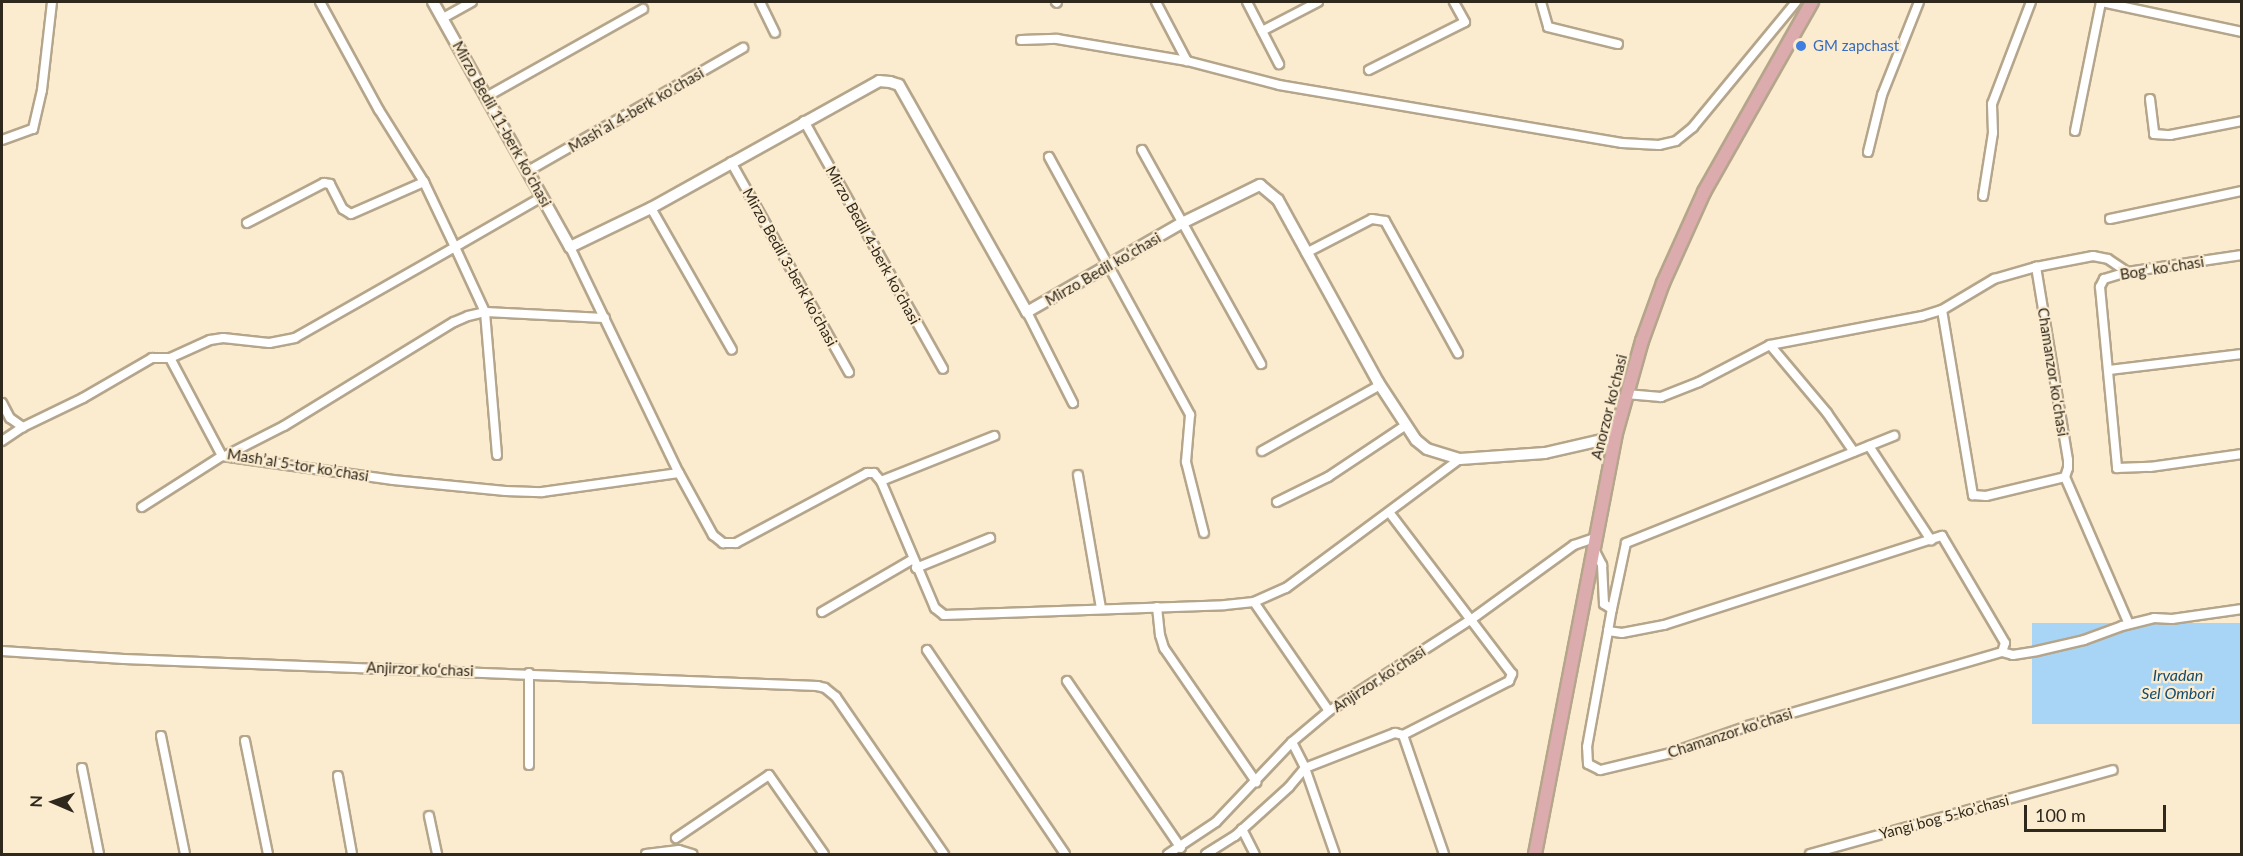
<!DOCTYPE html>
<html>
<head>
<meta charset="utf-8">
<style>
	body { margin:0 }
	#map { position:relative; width:2243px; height:856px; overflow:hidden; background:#fbebcf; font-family:Lato,sans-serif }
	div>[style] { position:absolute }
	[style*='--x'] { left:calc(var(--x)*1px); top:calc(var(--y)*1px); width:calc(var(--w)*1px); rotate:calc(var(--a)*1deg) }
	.water>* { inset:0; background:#a8d4f5; transform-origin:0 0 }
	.roads { filter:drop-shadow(2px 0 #b4a58b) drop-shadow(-2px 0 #b4a58b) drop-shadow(0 2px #b4a58b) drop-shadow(0 -2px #b4a58b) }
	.street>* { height:8px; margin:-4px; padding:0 4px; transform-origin:4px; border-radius:4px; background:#fff }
	.secondary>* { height:10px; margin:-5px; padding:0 5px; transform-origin:5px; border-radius:5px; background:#fff }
	.primary>* { height:12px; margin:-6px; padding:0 6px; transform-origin:6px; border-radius:6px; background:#dcabad }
	.dots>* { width:16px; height:16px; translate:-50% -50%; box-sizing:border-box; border:3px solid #fbebcf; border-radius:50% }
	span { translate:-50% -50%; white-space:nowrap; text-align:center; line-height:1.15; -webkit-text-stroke:4.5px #fbebcf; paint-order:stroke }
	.shop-label { font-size:15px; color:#366cbe }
	.left { translate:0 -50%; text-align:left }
	.street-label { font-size:15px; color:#2e281d }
	.water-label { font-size:16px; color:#114c70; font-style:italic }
	.frame { position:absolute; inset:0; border:3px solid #2e281d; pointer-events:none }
	.north { position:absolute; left:24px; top:772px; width:60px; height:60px; -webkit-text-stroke:4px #fbebcf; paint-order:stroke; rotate:272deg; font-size:16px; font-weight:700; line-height:24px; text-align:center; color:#2e281d }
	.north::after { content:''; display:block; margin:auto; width:21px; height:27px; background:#2e281d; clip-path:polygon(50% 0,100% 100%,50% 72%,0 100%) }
	.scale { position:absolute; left:2024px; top:805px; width:142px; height:27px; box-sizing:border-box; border:3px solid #2e281d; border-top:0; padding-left:8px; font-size:18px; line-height:21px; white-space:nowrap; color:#2e281d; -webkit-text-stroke:4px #fbebcf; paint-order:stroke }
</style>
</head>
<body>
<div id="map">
	<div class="water">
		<div style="left:2241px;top:623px;width:101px;height:209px;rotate:90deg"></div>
	</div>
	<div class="roads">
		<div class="street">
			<div style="--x:320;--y:2;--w:123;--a:61.4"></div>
			<div style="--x:379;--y:110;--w:85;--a:58"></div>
			<div style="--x:424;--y:182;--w:72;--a:64.5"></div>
			<div style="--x:455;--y:247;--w:184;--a:150.4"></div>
			<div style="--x:295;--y:338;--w:26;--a:169"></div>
			<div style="--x:269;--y:343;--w:46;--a:-173.8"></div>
			<div style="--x:223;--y:338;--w:13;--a:171"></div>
			<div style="--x:210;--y:340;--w:44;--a:155.8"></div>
			<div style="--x:170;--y:358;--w:111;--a:62"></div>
			<div style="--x:222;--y:456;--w:173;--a:8"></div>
			<div style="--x:393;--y:480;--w:113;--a:5.6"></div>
			<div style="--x:505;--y:491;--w:37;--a:2"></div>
			<div style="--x:542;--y:492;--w:138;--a:-7.9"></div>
			<div style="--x:760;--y:2;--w:34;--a:64"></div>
			<div style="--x:1056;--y:2;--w:1;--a:45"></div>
			<div style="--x:1156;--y:2;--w:67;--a:62.3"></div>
			<div style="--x:1247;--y:2;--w:70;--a:62.7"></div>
			<div style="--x:1541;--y:2;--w:26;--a:74"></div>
			<div style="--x:1548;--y:27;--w:72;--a:13.7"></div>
			<div style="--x:2101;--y:2;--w:144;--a:12"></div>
			<div style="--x:443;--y:18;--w:33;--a:-29"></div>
			<div style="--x:1262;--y:31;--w:63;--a:-27.4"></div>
			<div style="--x:1021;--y:40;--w:36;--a:-2"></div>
			<div style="--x:1057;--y:39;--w:132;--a:9.6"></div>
			<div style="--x:1187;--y:61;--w:95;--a:14.6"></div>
			<div style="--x:1279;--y:85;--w:348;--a:9.6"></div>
			<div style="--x:1622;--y:143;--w:37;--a:3"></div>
			<div style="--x:1659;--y:145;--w:17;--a:-13"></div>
			<div style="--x:1676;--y:141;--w:22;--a:-39"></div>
			<div style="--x:1693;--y:127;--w:162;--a:-50.5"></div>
			<div style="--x:1369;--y:70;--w:107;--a:-26.6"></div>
			<div style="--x:1465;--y:22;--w:23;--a:-119"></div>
			<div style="--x:486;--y:97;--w:180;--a:-29.3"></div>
			<div style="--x:2150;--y:99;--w:35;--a:83"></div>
			<div style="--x:2154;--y:134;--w:16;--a:4"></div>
			<div style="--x:2170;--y:135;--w:73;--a:-11"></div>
			<div style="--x:804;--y:121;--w:284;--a:60.7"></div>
			<div style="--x:2075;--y:131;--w:132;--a:-78.6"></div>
			<div style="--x:2;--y:140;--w:33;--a:-20"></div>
			<div style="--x:33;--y:129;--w:40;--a:-77"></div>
			<div style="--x:42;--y:90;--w:89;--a:-83.5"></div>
			<div style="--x:1142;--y:150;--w:245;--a:60.9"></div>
			<div style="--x:1868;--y:152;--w:59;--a:-76.2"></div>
			<div style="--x:1882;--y:95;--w:100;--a:-68.3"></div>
			<div style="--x:1049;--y:157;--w:294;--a:61.3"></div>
			<div style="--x:1190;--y:415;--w:47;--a:94.9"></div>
			<div style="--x:1186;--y:462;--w:73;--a:75.8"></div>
			<div style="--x:731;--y:162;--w:241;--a:60.7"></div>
			<div style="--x:528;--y:171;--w:248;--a:-29.8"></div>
			<div style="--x:1983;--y:196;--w:64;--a:-81"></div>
			<div style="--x:1993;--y:133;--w:29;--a:-92"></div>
			<div style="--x:1992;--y:104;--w:109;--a:-69.1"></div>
			<div style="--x:651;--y:208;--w:163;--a:60.3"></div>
			<div style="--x:2110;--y:219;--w:135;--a:-12"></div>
			<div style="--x:247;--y:223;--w:87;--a:-27.5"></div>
			<div style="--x:324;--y:183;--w:6;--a:9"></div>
			<div style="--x:330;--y:184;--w:28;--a:63"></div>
			<div style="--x:343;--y:209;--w:9;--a:32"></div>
			<div style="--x:351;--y:214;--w:80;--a:-23.7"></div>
			<div style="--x:570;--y:247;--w:251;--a:64.3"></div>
			<div style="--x:679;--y:473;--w:71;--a:61.3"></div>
			<div style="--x:713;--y:535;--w:13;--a:39"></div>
			<div style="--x:723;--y:543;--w:13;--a:0"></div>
			<div style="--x:736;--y:543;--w:149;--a:-28.1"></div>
			<div style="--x:867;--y:473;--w:7;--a:0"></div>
			<div style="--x:874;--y:473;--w:11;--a:49"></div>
			<div style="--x:881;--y:481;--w:122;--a:-21.7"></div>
			<div style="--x:1306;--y:253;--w:74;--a:-27.3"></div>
			<div style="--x:1372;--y:219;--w:13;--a:9"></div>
			<div style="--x:1385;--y:221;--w:151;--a:61.1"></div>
			<div style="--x:2242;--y:255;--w:116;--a:171.6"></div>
			<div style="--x:2127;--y:272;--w:24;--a:163"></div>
			<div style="--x:2104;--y:279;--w:9;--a:117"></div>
			<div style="--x:2100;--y:287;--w:182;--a:84.6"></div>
			<div style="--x:2117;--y:468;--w:33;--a:-2"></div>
			<div style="--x:2150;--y:467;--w:93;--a:-8"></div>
			<div style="--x:1942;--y:310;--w:188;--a:80.5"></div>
			<div style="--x:1973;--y:495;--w:13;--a:4"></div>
			<div style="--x:1986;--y:496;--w:81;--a:-13.5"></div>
			<div style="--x:2065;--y:477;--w:9;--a:-72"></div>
			<div style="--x:2068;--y:468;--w:8;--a:-90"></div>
			<div style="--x:2068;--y:460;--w:196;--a:-99.4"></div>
			<div style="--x:1027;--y:312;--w:102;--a:63.2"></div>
			<div style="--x:1770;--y:345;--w:89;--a:50"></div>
			<div style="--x:1827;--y:413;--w:47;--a:55.3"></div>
			<div style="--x:2109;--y:370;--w:134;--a:-6.9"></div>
			<div style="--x:1626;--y:394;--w:35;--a:5"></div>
			<div style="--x:1661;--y:397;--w:41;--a:-21.5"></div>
			<div style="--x:1699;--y:382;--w:80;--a:-27.5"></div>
			<div style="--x:1770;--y:345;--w:155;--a:-10.8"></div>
			<div style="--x:1922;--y:316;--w:21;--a:-17"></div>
			<div style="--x:1942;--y:310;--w:61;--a:-30.8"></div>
			<div style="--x:1994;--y:279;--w:44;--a:-15.9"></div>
			<div style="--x:2036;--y:267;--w:58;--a:-10.9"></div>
			<div style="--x:2093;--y:256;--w:15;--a:11"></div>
			<div style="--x:2108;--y:259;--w:23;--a:34"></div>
			<div style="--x:2;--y:403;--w:17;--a:62"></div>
			<div style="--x:10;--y:418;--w:16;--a:35"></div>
			<div style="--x:23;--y:427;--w:67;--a:-25.8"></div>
			<div style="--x:83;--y:398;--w:80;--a:-30.1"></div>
			<div style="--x:152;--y:358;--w:18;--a:0"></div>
			<div style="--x:2;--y:441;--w:25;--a:-34"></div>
			<div style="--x:1869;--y:446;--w:113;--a:56.6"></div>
			<div style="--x:1262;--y:451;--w:135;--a:-29.2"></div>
			<div style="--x:497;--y:455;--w:144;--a:-94.8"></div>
			<div style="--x:485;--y:312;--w:72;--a:-114.8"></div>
			<div style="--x:455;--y:247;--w:100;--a:-29.9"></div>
			<div style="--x:225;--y:456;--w:66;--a:-27"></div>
			<div style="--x:284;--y:426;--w:199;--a:-31.5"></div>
			<div style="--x:454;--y:322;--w:15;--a:-23"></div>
			<div style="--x:468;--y:316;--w:17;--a:-13"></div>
			<div style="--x:485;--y:312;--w:120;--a:2.9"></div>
			<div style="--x:1078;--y:475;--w:135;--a:80.2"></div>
			<div style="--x:2065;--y:477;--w:160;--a:66.5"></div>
			<div style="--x:881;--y:481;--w:138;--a:67"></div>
			<div style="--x:935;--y:608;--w:11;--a:38"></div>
			<div style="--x:944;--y:615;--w:281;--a:-2"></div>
			<div style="--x:1225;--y:605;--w:29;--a:-6"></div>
			<div style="--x:1254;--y:602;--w:35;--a:-24"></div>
			<div style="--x:1286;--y:588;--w:217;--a:-36.6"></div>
			<div style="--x:1277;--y:502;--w:57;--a:-26.1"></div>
			<div style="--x:1328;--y:477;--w:94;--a:-33.7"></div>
			<div style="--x:142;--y:507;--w:95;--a:-32.5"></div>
			<div style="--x:1595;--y:551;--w:16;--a:63"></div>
			<div style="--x:1602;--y:565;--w:39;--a:87"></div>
			<div style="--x:1604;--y:604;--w:9;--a:32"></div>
			<div style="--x:916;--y:568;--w:80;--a:-22.1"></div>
			<div style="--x:1254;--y:602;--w:132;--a:55.5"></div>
			<div style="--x:1157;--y:607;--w:28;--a:84"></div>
			<div style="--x:1160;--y:635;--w:14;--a:73"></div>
			<div style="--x:1164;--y:648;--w:163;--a:55.5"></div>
			<div style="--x:822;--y:612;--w:105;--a:-30.2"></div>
			<div style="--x:1608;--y:631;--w:14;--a:8"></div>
			<div style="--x:1622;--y:633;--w:43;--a:-10.8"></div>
			<div style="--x:1664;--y:625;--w:292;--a:-17.8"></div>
			<div style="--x:1942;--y:536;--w:124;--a:59.5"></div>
			<div style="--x:2005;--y:643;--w:9;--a:108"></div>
			<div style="--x:2002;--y:652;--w:265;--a:163.8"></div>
			<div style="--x:1748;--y:726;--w:82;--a:160.7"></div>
			<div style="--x:1671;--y:753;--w:73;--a:166.5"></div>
			<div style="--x:1600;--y:770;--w:13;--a:-153"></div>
			<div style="--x:1588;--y:764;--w:17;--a:-93"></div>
			<div style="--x:1587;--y:747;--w:118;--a:-79.7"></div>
			<div style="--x:1608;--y:631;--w:22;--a:-80"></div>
			<div style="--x:1612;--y:609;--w:67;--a:-78"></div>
			<div style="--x:1626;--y:543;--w:289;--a:-21.8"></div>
			<div style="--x:927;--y:650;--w:246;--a:55.9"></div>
			<div style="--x:2;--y:651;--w:122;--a:3.8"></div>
			<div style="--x:124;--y:659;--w:694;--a:2.23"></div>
			<div style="--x:817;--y:686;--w:8;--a:14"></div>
			<div style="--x:825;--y:688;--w:14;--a:39"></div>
			<div style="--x:836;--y:697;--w:191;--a:55.5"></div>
			<div style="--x:2002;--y:652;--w:11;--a:15"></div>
			<div style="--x:2013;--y:655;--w:24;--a:-9"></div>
			<div style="--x:2037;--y:651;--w:48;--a:-13.2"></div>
			<div style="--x:2084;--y:640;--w:40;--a:-20.2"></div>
			<div style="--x:2122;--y:626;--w:33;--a:-14"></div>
			<div style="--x:2154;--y:618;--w:18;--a:3"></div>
			<div style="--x:2172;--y:619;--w:71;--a:-8.1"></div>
			<div style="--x:529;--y:673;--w:92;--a:90"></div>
			<div style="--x:1067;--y:681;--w:202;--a:55.7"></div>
			<div style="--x:1403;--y:735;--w:126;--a:71"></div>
			<div style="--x:161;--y:736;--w:120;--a:78.5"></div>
			<div style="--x:245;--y:741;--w:115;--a:78.5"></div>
			<div style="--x:1292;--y:742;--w:29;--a:63"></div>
			<div style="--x:1305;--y:768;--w:91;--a:70.8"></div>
			<div style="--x:82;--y:768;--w:88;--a:78.8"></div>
			<div style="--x:338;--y:776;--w:79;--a:79.8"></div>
			<div style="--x:429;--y:816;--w:39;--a:78"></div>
			<div style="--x:1242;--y:829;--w:28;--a:63"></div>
			<div style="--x:676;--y:838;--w:112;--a:-34.1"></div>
			<div style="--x:769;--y:775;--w:96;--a:55.2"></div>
			<div style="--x:646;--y:854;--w:33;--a:-7"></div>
			<div style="--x:679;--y:850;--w:14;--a:17"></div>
			<div style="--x:1168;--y:854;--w:58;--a:-33.7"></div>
			<div style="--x:1216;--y:822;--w:110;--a:-46.5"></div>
			<div style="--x:1292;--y:742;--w:48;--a:-40"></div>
			<div style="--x:1329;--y:711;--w:170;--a:-32.8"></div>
			<div style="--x:1472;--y:619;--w:126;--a:-36"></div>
			<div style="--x:1574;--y:545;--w:24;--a:-19"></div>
			<div style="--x:1206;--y:854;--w:34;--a:-32"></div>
			<div style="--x:1235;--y:836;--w:73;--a:-42.2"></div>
			<div style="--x:1289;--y:787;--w:25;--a:-50"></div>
			<div style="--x:1305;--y:768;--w:97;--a:-21.3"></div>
			<div style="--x:1395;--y:733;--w:8;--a:14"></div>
			<div style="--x:1403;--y:735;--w:119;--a:-27"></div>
			<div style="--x:1509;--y:681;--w:8;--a:-67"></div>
			<div style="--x:1512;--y:674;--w:202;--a:-127.2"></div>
			<div style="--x:1810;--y:854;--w:314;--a:-15.5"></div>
		</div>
		<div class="secondary">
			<div style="--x:433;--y:2;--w:281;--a:60.8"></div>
			<div style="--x:570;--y:247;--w:90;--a:-25.7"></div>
			<div style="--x:651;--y:208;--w:261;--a:-29.1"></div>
			<div style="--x:879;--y:81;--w:11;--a:5"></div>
			<div style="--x:890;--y:82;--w:9;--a:18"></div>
			<div style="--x:899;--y:85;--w:261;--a:60.6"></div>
			<div style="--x:1027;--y:312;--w:179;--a:-29.9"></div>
			<div style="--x:1182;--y:223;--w:87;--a:-26"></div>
			<div style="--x:1260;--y:185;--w:23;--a:40"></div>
			<div style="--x:1278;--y:200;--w:208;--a:61.2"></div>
			<div style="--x:1378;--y:382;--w:69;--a:56.8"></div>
			<div style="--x:1416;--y:440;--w:14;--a:39"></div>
			<div style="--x:1427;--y:449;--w:34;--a:17"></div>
			<div style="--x:1460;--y:459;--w:85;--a:-4"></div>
			<div style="--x:1545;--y:453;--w:72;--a:-12.9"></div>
		</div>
		<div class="primary">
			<div style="--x:1535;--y:854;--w:425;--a:-79.1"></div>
			<div style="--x:1615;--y:437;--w:100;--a:-74.3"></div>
			<div style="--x:1642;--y:341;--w:62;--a:-70.1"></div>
			<div style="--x:1663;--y:283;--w:100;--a:-65.7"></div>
			<div style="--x:1704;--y:192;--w:219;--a:-60.4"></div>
		</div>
	</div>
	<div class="dots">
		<div style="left:1801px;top:46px;background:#3f7fe0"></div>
	</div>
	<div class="shop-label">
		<span class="left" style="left:1813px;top:46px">GM zapchast</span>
	</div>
	<div class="street-label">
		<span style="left:636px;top:110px;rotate:-30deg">Mashʼal 4-berk koʼchasi</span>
		<span style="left:502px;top:124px;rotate:61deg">Mirzo Bedil 11-berk koʻchasi</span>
		<span style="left:873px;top:245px;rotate:61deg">Mirzo Bedil 4-berk koʼchasi</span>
		<span style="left:790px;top:267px;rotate:61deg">Mirzo Bedil 3-berk koʼchasi</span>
		<span style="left:2162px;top:268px;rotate:-9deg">Bogʻ koʻchasi</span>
		<span style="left:1103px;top:269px;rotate:-30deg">Mirzo Bedil koʻchasi</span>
		<span style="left:2053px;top:372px;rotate:81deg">Chamanzor koʻchasi</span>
		<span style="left:1609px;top:407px;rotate:-76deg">Anorzor ko'chasi</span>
		<span style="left:298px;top:465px;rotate:9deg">Mashʼal 5-tor koʼchasi</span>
		<span style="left:420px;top:669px;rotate:2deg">Anjirzor koʻchasi</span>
		<span style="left:1379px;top:679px;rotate:-33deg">Anjirzor koʻchasi</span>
		<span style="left:1730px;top:733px;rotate:-18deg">Chamanzor koʻchasi</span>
		<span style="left:1944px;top:817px;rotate:-15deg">Yangi bog 5-koʼchasi</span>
	</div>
	<div class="water-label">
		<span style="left:2178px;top:684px">Irvadan<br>Sel Ombori</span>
	</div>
	<div class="frame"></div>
	<div class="north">N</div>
	<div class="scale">100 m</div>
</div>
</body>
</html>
